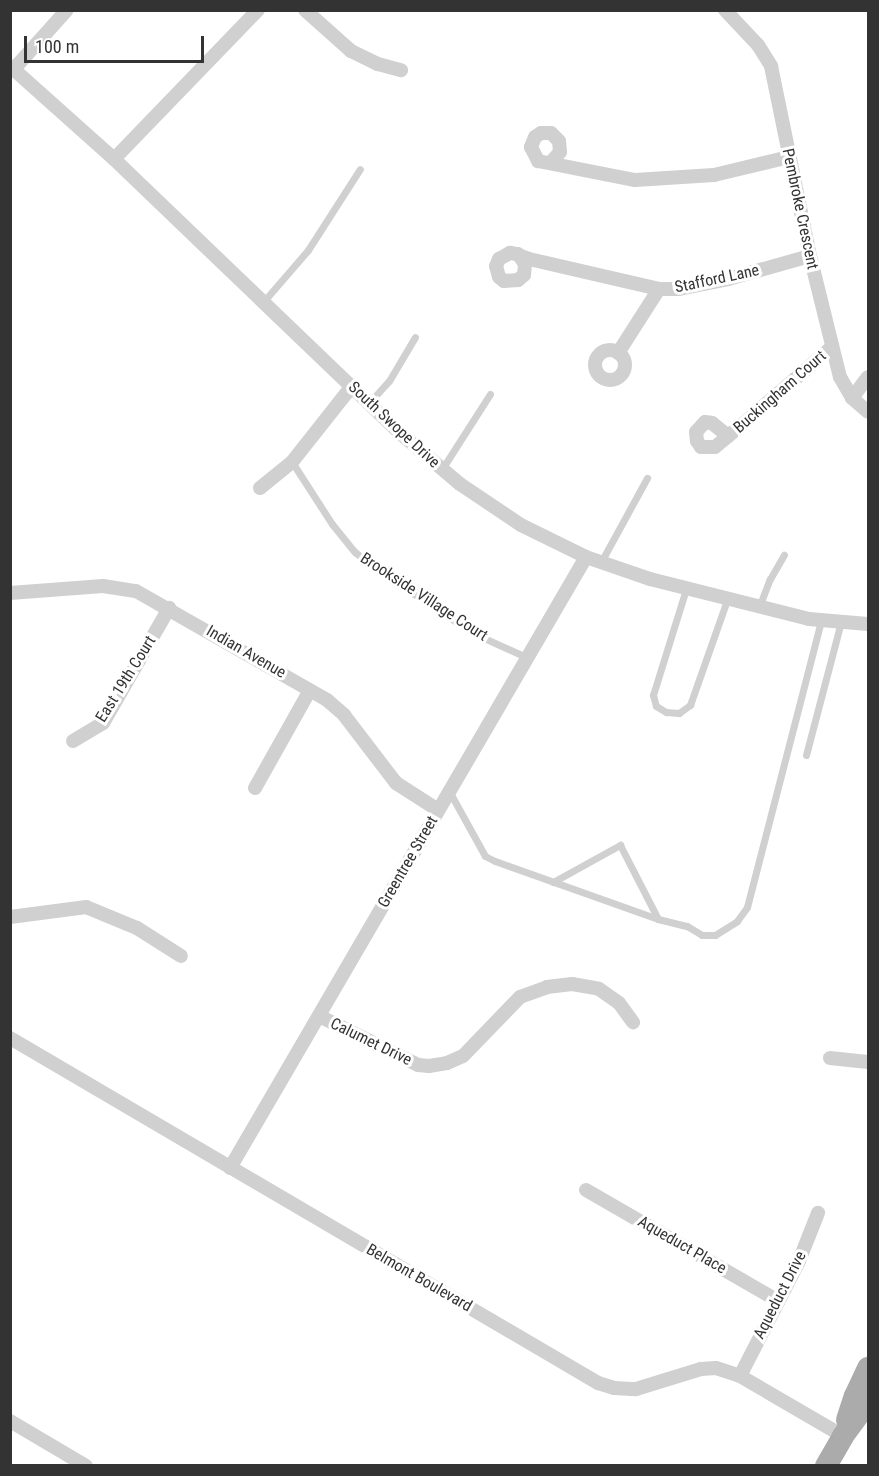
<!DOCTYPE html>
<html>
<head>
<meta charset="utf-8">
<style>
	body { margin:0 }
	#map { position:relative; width:879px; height:1476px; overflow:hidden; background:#fff; font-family:"Roboto Condensed",sans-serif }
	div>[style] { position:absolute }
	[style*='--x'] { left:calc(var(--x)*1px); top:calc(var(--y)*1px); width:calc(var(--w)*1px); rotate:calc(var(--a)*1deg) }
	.service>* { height:7px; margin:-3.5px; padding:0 3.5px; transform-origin:3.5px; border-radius:3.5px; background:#d0d0d0 }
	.minor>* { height:14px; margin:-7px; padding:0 7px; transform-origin:7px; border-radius:7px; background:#d0d0d0 }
	.minor>.ring { margin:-7px; padding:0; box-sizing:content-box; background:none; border:14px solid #d0d0d0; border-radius:50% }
	.primary>* { height:22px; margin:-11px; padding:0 11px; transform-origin:11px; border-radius:11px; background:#ababab }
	span { translate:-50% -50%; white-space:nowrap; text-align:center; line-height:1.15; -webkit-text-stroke:6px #fff; paint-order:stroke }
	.street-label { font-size:16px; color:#333 }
	.frame { position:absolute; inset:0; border:12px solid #333; pointer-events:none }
	.scale { position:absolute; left:24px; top:36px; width:180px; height:27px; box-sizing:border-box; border:3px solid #333; border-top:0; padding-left:8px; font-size:18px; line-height:21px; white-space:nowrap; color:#333; -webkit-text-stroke:4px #fff; paint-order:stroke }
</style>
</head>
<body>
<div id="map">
	<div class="service">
		<div style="--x:264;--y:301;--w:67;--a:-49.2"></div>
		<div style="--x:308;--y:250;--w:96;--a:-57.3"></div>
		<div style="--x:369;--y:403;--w:30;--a:-48"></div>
		<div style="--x:389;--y:381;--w:51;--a:-59.4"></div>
		<div style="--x:292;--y:462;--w:74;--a:57.2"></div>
		<div style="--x:332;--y:524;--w:36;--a:51"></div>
		<div style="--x:355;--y:552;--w:23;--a:40"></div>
		<div style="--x:373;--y:567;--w:120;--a:33.4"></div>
		<div style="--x:473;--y:633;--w:60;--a:24.4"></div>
		<div style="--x:442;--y:469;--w:89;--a:-57.4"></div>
		<div style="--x:601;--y:562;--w:96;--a:-61.3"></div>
		<div style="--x:686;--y:589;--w:111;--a:107.3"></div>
		<div style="--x:653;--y:695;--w:11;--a:75"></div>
		<div style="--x:656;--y:706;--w:12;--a:31"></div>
		<div style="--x:666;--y:712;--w:13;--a:4"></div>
		<div style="--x:679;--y:713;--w:14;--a:-36"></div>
		<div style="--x:690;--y:705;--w:111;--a:-70.6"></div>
		<div style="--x:759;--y:607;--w:30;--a:-69"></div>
		<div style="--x:770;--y:579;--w:28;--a:-60"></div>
		<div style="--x:806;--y:755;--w:138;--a:-75.3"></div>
		<div style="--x:449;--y:791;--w:74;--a:61"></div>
		<div style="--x:485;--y:856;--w:11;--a:27"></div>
		<div style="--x:495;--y:861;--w:173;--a:19.6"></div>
		<div style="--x:658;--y:919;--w:30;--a:14"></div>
		<div style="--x:687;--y:926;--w:17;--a:31"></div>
		<div style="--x:702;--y:935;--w:13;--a:0"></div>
		<div style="--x:715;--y:935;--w:26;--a:-32"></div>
		<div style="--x:737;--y:921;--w:17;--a:-54"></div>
		<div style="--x:747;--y:907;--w:296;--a:-75.5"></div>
		<div style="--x:553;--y:882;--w:77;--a:-28.9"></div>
		<div style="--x:620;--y:845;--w:83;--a:62.8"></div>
	</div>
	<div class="minor">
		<div style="--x:305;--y:10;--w:62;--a:41.7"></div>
		<div style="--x:351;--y:51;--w:30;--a:26"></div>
		<div style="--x:378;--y:64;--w:24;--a:15"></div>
		<div style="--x:725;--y:10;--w:48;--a:46.7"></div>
		<div style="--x:758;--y:45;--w:25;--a:58"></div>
		<div style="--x:771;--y:66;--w:194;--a:78.4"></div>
		<div style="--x:810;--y:256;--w:125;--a:76.1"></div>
		<div style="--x:840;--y:377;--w:24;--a:60"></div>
		<div style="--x:852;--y:398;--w:21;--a:41"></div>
		<div style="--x:10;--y:66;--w:140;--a:41.8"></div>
		<div style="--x:114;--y:159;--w:397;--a:43.8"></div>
		<div style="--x:401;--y:434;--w:77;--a:40.3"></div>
		<div style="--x:460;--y:484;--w:73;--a:33.9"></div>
		<div style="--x:521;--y:525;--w:72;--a:26.2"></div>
		<div style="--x:586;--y:557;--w:68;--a:19"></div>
		<div style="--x:650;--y:579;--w:164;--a:14.1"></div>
		<div style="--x:809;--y:619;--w:59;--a:4.8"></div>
		<div style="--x:14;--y:69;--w:79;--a:-48.1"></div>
		<div style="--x:114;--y:159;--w:207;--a:-46"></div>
		<div style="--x:552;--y:161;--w:12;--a:-48"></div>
		<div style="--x:560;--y:152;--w:11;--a:-95"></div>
		<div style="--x:559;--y:141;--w:11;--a:-135"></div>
		<div style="--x:551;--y:133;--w:10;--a:180"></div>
		<div style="--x:541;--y:133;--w:7;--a:146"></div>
		<div style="--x:535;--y:137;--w:11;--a:112"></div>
		<div style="--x:531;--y:147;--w:16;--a:63"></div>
		<div style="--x:538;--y:161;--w:99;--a:11.1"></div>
		<div style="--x:635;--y:180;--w:79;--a:-3.6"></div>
		<div style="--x:714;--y:175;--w:77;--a:-13.5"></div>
		<div style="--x:518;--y:254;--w:12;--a:55"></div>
		<div style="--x:525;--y:264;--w:11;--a:95"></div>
		<div style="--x:524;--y:275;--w:8;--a:140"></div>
		<div style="--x:518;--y:280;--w:14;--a:176"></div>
		<div style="--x:504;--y:281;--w:6;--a:-141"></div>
		<div style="--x:499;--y:277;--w:11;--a:-105"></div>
		<div style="--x:496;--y:266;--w:8;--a:-67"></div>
		<div style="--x:499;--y:259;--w:13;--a:-29"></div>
		<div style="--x:510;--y:253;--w:6;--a:9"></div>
		<div style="--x:516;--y:254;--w:14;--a:21"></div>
		<div style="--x:529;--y:259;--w:133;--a:13"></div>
		<div style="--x:659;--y:289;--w:20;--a:0"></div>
		<div style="--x:679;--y:289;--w:50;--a:-11.5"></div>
		<div style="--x:728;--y:279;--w:85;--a:-15.7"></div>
		<div class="ring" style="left:595px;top:350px;width:16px;height:16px"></div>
		<div style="--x:618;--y:353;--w:76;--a:-57.4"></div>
		<div style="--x:852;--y:398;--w:26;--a:-53"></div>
		<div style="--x:728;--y:436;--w:21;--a:-141"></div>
		<div style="--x:712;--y:423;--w:7;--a:-172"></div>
		<div style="--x:705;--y:422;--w:13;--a:132"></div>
		<div style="--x:696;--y:432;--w:9;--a:84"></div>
		<div style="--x:697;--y:441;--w:7;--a:56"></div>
		<div style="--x:701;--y:447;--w:14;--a:0"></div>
		<div style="--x:715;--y:447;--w:17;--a:-40"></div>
		<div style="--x:728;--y:436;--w:19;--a:-39"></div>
		<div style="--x:743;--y:424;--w:118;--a:-40.9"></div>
		<div style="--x:260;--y:488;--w:41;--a:-39.1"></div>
		<div style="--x:292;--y:462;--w:97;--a:-51.7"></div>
		<div style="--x:10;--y:593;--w:93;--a:-4.3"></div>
		<div style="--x:103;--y:586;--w:33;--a:9"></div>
		<div style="--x:136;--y:591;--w:220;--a:29.7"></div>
		<div style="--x:327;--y:700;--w:23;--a:41"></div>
		<div style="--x:344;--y:715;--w:86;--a:52.6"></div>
		<div style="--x:396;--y:783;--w:50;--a:32.7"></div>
		<div style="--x:73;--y:741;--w:35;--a:-31"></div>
		<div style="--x:103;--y:723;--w:133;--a:-60.1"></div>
		<div style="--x:255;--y:788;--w:112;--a:-60.7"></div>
		<div style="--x:10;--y:917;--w:77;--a:-7.5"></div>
		<div style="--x:86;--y:907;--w:55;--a:22.4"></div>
		<div style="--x:137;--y:928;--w:52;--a:32.5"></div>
		<div style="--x:319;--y:1016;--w:110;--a:26.3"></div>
		<div style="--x:418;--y:1065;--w:11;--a:5"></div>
		<div style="--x:429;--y:1066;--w:18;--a:-9"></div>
		<div style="--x:447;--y:1063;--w:17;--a:-24"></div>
		<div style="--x:463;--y:1056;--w:82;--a:-46"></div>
		<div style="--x:520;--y:997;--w:29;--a:-20"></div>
		<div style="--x:547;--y:987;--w:25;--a:-7"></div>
		<div style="--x:572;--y:984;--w:27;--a:10"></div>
		<div style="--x:599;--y:989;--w:24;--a:35"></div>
		<div style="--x:619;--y:1003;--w:24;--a:54"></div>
		<div style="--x:10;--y:1038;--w:682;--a:30.4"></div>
		<div style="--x:598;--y:1383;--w:17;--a:17"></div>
		<div style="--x:614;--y:1388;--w:22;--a:3"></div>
		<div style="--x:636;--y:1389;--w:68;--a:-17.1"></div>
		<div style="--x:701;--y:1369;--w:15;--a:-4"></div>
		<div style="--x:716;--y:1368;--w:25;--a:18"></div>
		<div style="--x:740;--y:1376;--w:119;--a:30.2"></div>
		<div style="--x:830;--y:1058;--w:38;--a:6"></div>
		<div style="--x:230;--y:1168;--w:707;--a:-59.77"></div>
		<div style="--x:586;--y:1190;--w:222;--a:30"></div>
		<div style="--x:740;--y:1376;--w:129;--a:-62.8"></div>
		<div style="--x:799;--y:1261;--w:52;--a:-68.4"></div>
		<div style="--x:10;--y:1421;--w:88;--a:30.6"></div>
	</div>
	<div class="primary">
		<div style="--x:847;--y:1420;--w:25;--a:-72"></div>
		<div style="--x:855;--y:1396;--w:31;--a:-65"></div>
		<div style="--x:826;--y:1466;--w:34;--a:-60"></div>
		<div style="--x:843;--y:1436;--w:42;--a:-53.7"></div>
	</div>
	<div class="street-label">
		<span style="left:800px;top:209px;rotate:78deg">Pembroke Crescent</span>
		<span style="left:717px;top:279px;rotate:-12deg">Stafford Lane</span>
		<span style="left:780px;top:392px;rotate:-41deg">Buckingham Court</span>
		<span style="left:394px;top:425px;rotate:43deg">South Swope Drive</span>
		<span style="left:424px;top:597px;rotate:33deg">Brookside Village Court</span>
		<span style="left:246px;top:652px;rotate:30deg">Indian Avenue</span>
		<span style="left:126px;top:679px;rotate:-58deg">East 19th Court</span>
		<span style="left:408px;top:862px;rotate:-60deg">Greentree Street</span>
		<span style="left:371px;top:1042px;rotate:26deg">Calumet Drive</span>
		<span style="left:682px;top:1245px;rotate:30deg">Aqueduct Place</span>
		<span style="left:419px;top:1278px;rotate:30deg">Belmont Boulevard</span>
		<span style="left:780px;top:1295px;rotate:-63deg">Aqueduct Drive</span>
	</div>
	<div class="frame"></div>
	<div class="scale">100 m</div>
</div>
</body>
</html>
